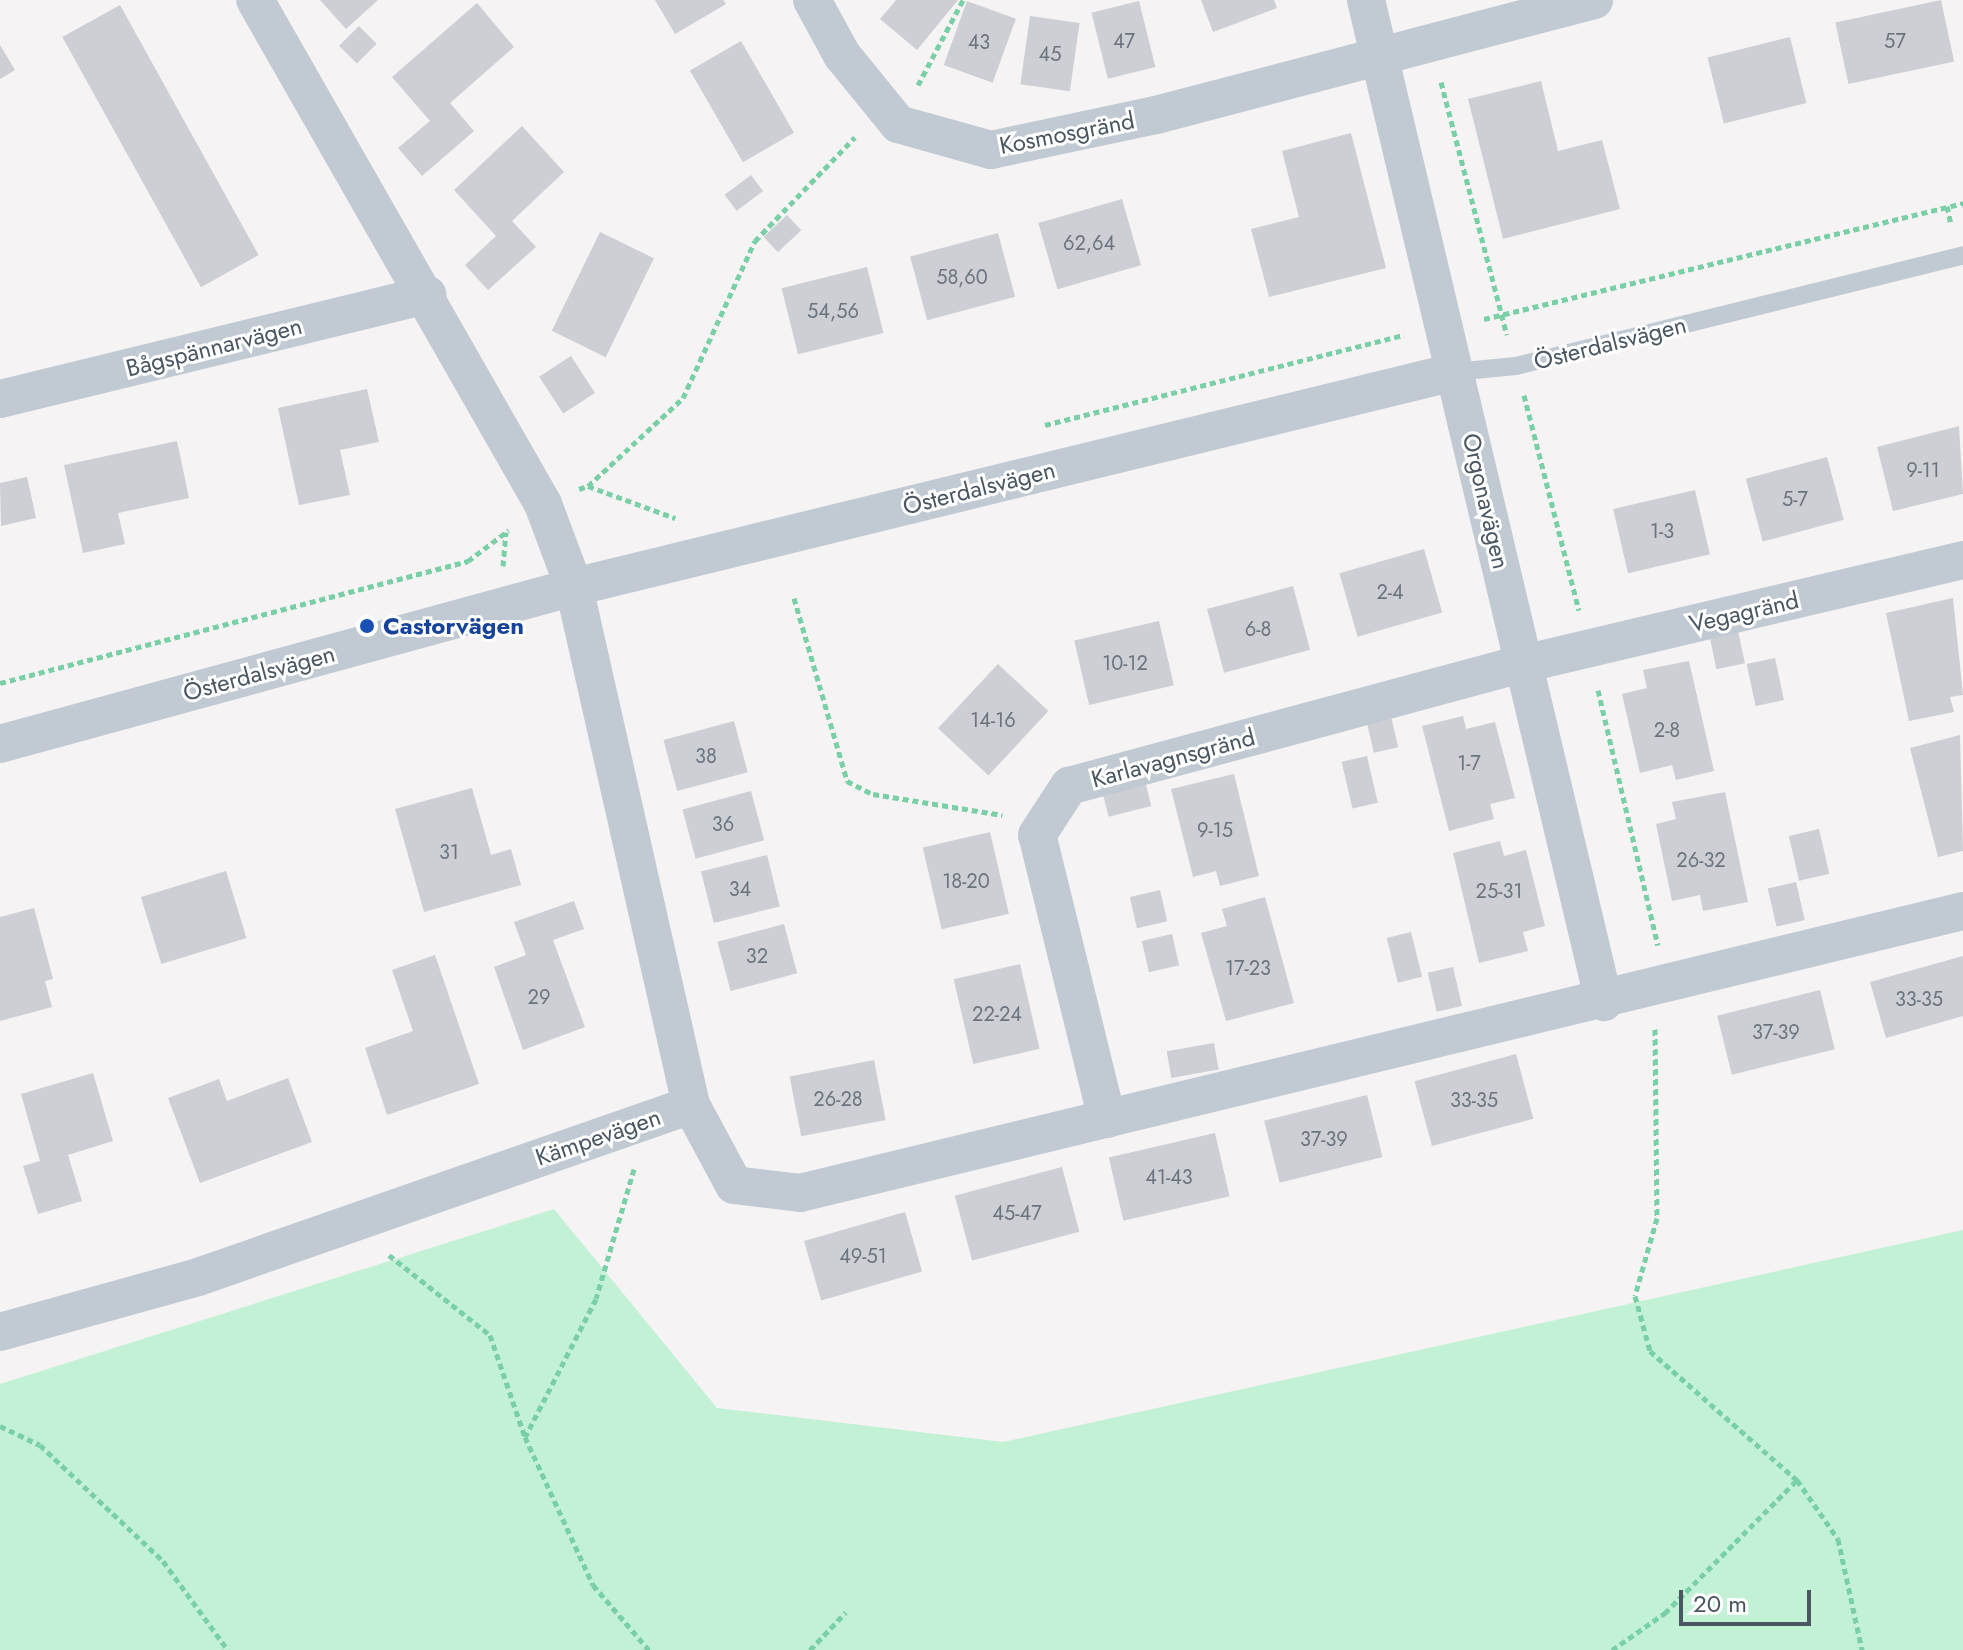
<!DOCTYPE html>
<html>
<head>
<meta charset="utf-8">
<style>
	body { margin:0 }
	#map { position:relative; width:1963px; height:1650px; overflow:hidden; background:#f5f3f3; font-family:Jost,sans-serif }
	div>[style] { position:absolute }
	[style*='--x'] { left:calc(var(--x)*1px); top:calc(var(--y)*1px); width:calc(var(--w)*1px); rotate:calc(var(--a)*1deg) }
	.green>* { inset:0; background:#c3f1d5 }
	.building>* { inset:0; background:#cdcfd5; transform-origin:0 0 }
	.path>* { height:5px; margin-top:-2.5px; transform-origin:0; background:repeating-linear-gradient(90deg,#7ad0a6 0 6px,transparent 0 10px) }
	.lane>* { height:18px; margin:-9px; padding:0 9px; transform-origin:9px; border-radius:9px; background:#c1cad2 }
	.street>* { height:38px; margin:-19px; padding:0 19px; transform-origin:19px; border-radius:19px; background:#c1cad2 }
	.dots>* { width:22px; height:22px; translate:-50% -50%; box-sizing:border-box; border:4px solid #fff; border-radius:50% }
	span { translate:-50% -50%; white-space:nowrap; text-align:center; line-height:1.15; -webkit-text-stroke:6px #fff; paint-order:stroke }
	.number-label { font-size:20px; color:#6b747e }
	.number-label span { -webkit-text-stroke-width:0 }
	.street-label { font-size:24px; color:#4a5661 }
	.transit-label { font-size:24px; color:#164399; font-weight:700 }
	.left { translate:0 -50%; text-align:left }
	.scale { position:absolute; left:1679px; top:1590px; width:132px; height:36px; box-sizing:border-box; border:4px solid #4a5661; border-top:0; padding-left:10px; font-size:24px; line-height:28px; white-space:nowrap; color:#4a5661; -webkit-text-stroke:6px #fff; paint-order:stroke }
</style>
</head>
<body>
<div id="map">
	<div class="green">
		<div style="clip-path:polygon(554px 1209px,717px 1408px,1003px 1442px,1963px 1230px,1963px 1650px,0 1650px,0 1384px)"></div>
	</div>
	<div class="building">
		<div style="clip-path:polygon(320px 0,378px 0,346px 29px)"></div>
		<div style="clip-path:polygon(655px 0,723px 0,726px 4px,675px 34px)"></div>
		<div style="clip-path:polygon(896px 0,958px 0,917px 50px,880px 19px)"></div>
		<div style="clip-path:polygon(1201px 0,1274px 0,1277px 8px,1213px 32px)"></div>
		<div style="left:1941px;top:0;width:63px;height:108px;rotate:78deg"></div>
		<div style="left:967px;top:1px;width:52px;height:68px;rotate:20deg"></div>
		<div style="left:1139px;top:1px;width:68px;height:49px;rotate:76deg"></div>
		<div style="clip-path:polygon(477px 3px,514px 47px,450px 103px,474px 131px,422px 176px,398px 148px,430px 121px,392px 77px)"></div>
		<div style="left:120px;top:5px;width:286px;height:66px;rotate:61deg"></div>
		<div style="left:1030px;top:16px;width:50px;height:69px;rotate:8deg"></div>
		<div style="left:359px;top:26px;width:25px;height:28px;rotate:45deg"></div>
		<div style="left:1790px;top:37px;width:68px;height:85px;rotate:76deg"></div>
		<div style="left:741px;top:41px;width:106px;height:59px;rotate:60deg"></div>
		<div style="clip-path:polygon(0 45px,15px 70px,0 79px)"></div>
		<div style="clip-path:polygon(1541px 81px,1558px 151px,1602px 140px,1620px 209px,1503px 239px,1468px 99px)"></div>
		<div style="clip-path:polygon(522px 126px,564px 172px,512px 221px,536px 247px,488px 290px,465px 265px,496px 236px,454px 190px)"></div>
		<div style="clip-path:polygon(1351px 133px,1386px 268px,1269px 297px,1251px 229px,1299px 217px,1282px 151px)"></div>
		<div style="left:751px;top:175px;width:20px;height:33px;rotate:53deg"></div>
		<div style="left:1122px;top:199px;width:69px;height:87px;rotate:74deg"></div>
		<div style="left:787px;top:215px;width:21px;height:32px;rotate:47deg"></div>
		<div style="left:600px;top:232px;width:60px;height:110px;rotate:26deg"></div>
		<div style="left:998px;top:233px;width:66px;height:91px;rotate:75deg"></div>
		<div style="left:867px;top:267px;width:68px;height:88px;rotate:76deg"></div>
		<div style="left:571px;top:356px;width:44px;height:38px;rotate:57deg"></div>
		<div style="clip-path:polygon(367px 389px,379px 442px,340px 450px,350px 495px,299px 505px,278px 408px)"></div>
		<div style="clip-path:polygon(1959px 426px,1963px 494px,1893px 511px,1877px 447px)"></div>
		<div style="clip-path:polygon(177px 441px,189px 498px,118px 513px,125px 544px,83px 553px,64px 465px)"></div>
		<div style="left:1827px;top:457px;width:65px;height:84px;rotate:75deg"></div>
		<div style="clip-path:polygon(27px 477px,36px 518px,1px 526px,0 483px)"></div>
		<div style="left:1695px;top:490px;width:66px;height:84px;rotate:77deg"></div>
		<div style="left:1424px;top:549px;width:66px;height:88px;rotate:74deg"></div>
		<div style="left:1293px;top:586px;width:66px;height:89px;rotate:75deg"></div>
		<div style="clip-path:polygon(1953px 598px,1963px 695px,1950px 697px,1954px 712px,1909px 721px,1886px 613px)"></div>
		<div style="left:1159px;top:621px;width:66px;height:87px;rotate:77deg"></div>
		<div style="left:1738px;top:631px;width:33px;height:29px;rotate:78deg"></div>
		<div style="left:1775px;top:658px;width:43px;height:29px;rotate:78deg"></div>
		<div style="clip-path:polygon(1689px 661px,1714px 771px,1676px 780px,1672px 765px,1640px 773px,1622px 694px,1647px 688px,1643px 670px)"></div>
		<div style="left:998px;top:664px;width:69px;height:88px;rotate:43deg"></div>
		<div style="left:1391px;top:716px;width:32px;height:25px;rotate:77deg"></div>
		<div style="clip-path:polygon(1463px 716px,1466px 729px,1495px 722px,1515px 798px,1490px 804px,1494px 819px,1449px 831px,1422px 726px)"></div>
		<div style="left:734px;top:721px;width:53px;height:73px;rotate:75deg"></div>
		<div style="clip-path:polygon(1960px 735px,1963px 851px,1938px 857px,1910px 748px)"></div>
		<div style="left:1367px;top:756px;width:48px;height:26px;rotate:77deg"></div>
		<div style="clip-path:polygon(1234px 774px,1259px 876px,1220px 886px,1216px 871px,1193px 877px,1171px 789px)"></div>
		<div style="left:1144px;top:777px;width:30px;height:44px;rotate:76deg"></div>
		<div style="clip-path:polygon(472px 788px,491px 855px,511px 849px,521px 885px,424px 912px,395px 809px)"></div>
		<div style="left:751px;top:791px;width:51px;height:71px;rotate:75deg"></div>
		<div style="clip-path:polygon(1725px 792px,1748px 902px,1703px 911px,1700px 895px,1672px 901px,1656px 824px,1676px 819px,1672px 802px)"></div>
		<div style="left:1819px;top:829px;width:46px;height:31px;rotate:77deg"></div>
		<div style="left:990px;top:832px;width:84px;height:69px;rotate:77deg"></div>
		<div style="clip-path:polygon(1500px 841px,1504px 856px,1526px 850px,1545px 926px,1523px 932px,1528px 951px,1479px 963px,1453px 853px)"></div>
		<div style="left:767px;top:855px;width:53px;height:68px;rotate:76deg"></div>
		<div style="left:226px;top:871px;width:70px;height:89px;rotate:73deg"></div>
		<div style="left:1796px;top:882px;width:39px;height:29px;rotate:77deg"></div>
		<div style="left:1160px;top:890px;width:32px;height:31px;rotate:77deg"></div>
		<div style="clip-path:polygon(1265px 897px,1294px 1003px,1226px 1021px,1201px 933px,1227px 926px,1222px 909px)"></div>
		<div style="clip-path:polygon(574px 901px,584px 929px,553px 940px,585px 1027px,523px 1050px,494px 967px,526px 955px,514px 922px)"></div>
		<div style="clip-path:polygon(34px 908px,53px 979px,45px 981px,52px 1007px,0 1021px,0 917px)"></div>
		<div style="left:784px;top:924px;width:51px;height:69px;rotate:75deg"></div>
		<div style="left:1411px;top:932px;width:46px;height:25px;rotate:76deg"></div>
		<div style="left:1172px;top:934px;width:32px;height:31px;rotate:77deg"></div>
		<div style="clip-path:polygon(435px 955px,479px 1084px,387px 1115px,365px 1048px,413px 1031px,392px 970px)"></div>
		<div style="clip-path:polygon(1963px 956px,1963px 1016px,1886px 1038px,1870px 982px)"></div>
		<div style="left:1020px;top:964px;width:87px;height:68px;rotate:77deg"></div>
		<div style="left:1453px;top:967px;width:40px;height:26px;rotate:77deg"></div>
		<div style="left:1820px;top:990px;width:61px;height:106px;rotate:76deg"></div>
		<div style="left:1214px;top:1043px;width:27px;height:48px;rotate:80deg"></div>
		<div style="left:1516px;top:1054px;width:67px;height:105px;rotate:75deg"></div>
		<div style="left:874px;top:1060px;width:61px;height:86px;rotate:79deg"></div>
		<div style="clip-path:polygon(93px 1073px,113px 1141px,68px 1155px,82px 1201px,38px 1214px,23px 1166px,40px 1161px,21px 1094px)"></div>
		<div style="clip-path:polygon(288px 1078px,312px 1142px,200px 1183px,168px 1098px,219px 1079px,227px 1101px)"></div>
		<div style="left:1367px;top:1095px;width:64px;height:106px;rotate:76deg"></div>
		<div style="left:1215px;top:1133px;width:65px;height:109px;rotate:77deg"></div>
		<div style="left:1062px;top:1167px;width:67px;height:111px;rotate:75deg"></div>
		<div style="left:905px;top:1212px;width:62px;height:105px;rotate:74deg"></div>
	</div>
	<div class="path">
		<div style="--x:1441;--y:82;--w:261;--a:75.4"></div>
		<div style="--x:918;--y:85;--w:96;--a:-62.1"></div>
		<div style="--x:1947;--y:206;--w:19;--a:78"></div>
		<div style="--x:1484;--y:319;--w:493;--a:-13.6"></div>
		<div style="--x:1524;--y:395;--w:222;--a:75.7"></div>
		<div style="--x:1045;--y:425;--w:370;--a:-14.1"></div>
		<div style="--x:588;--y:486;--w:129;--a:-42.8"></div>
		<div style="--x:683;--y:398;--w:173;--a:-65.4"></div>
		<div style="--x:755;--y:241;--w:144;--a:-46.1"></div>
		<div style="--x:579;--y:489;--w:9;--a:-18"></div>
		<div style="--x:588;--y:486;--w:93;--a:20.2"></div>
		<div style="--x:503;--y:566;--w:34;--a:-85"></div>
		<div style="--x:794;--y:598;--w:191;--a:73.8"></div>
		<div style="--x:847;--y:781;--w:29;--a:27"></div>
		<div style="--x:873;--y:794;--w:131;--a:9.2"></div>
		<div style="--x:0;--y:683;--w:484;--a:-14.6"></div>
		<div style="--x:468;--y:561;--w:51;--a:-37.1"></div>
		<div style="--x:1598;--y:690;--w:262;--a:76.8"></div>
		<div style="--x:1655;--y:1029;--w:189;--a:89.4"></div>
		<div style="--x:1657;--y:1218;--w:81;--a:105.8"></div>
		<div style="--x:1635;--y:1296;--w:57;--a:74.7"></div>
		<div style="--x:1650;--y:1351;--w:196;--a:41.3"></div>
		<div style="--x:1797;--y:1480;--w:72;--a:55.2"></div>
		<div style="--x:1838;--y:1539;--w:114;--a:77.8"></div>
		<div style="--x:634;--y:1169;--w:135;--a:106.3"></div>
		<div style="--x:596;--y:1299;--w:155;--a:117.2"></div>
		<div style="--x:525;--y:1437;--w:163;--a:65.3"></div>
		<div style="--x:593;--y:1585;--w:86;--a:49.3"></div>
		<div style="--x:389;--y:1255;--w:129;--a:38.4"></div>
		<div style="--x:490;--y:1335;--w:108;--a:71.1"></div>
		<div style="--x:0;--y:1426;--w:44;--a:25.4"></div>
		<div style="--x:40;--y:1445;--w:169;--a:43.3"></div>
		<div style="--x:163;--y:1561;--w:110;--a:53.9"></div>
		<div style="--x:810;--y:1650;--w:52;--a:-46.5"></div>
		<div style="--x:1612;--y:1650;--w:65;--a:-34.9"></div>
		<div style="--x:1665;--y:1613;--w:187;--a:-45.2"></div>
	</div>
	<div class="lane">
		<div style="--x:1454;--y:372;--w:62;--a:-5.5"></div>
		<div style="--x:1516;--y:366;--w:461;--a:-13.9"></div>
	</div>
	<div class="street">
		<div style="--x:812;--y:0;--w:63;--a:61.4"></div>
		<div style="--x:842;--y:55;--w:89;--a:50.9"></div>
		<div style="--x:898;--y:124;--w:97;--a:15.6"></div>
		<div style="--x:991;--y:150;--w:169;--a:-12"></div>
		<div style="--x:1156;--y:115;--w:453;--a:-14.7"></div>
		<div style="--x:1366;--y:0;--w:1030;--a:76.64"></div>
		<div style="--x:0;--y:399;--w:440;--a:-13.7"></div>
		<div style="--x:0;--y:744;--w:595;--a:-15.3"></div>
		<div style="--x:574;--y:587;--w:906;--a:-13.73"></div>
		<div style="--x:691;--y:1105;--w:91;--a:61.7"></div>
		<div style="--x:734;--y:1185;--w:66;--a:6.9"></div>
		<div style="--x:800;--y:1193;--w:1197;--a:-13.63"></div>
		<div style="--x:1107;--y:1119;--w:292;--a:-103.8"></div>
		<div style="--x:1037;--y:835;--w:59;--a:-56.9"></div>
		<div style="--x:1069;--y:786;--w:453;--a:-15.1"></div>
		<div style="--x:1506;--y:668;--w:470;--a:-13.3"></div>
		<div style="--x:0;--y:1332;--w:205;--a:-15.5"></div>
		<div style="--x:198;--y:1277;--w:522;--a:-19.23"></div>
		<div style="--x:691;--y:1105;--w:531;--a:-102.73"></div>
		<div style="--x:574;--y:587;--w:89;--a:-110.5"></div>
		<div style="--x:543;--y:504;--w:580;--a:-119.74"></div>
	</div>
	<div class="dots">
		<div style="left:367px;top:626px;background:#1a4fb4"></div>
	</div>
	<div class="number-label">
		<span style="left:1124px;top:41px">47</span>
		<span style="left:1895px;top:41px">57</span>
		<span style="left:979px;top:42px">43</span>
		<span style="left:1050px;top:54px">45</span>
		<span style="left:1089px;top:243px">62,64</span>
		<span style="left:962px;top:277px">58,60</span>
		<span style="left:833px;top:311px">54,56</span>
		<span style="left:1923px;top:470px">9-11</span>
		<span style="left:1795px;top:499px">5-7</span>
		<span style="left:1662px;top:531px">1-3</span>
		<span style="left:1390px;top:592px">2-4</span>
		<span style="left:1258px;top:629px">6-8</span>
		<span style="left:1125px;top:663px">10-12</span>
		<span style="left:993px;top:720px">14-16</span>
		<span style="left:1667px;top:730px">2-8</span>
		<span style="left:706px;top:756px">38</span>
		<span style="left:1469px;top:763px">1-7</span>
		<span style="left:723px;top:824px">36</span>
		<span style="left:1215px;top:830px">9-15</span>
		<span style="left:449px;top:852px">31</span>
		<span style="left:1701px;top:860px">26-32</span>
		<span style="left:966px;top:881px">18-20</span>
		<span style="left:740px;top:889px">34</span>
		<span style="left:1499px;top:891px">25-31</span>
		<span style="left:757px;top:956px">32</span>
		<span style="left:1248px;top:968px">17-23</span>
		<span style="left:539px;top:997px">29</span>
		<span style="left:1919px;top:999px">33-35</span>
		<span style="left:997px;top:1014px">22-24</span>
		<span style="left:1776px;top:1032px">37-39</span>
		<span style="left:838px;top:1099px">26-28</span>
		<span style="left:1474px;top:1100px">33-35</span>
		<span style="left:1324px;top:1139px">37-39</span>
		<span style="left:1169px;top:1177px">41-43</span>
		<span style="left:1017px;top:1213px">45-47</span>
		<span style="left:863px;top:1256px">49-51</span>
	</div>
	<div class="street-label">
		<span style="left:1067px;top:133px;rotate:-11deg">Kosmosgränd</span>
		<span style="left:1610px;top:343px;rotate:-14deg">Österdalsvägen</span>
		<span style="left:214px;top:347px;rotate:-14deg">Bågspännarvägen</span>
		<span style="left:979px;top:488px;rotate:-14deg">Österdalsvägen</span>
		<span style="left:1486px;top:501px;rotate:77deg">Orgonavägen</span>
		<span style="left:1744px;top:612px;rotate:-13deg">Vegagränd</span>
		<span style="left:259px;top:673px;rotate:-15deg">Österdalsvägen</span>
		<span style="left:1173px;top:758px;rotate:-15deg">Karlavagnsgränd</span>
		<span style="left:598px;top:1137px;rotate:-19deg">Kämpevägen</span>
	</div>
	<div class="transit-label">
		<span class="left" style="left:383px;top:626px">Castorvägen</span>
	</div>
	<div class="scale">20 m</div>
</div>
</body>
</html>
